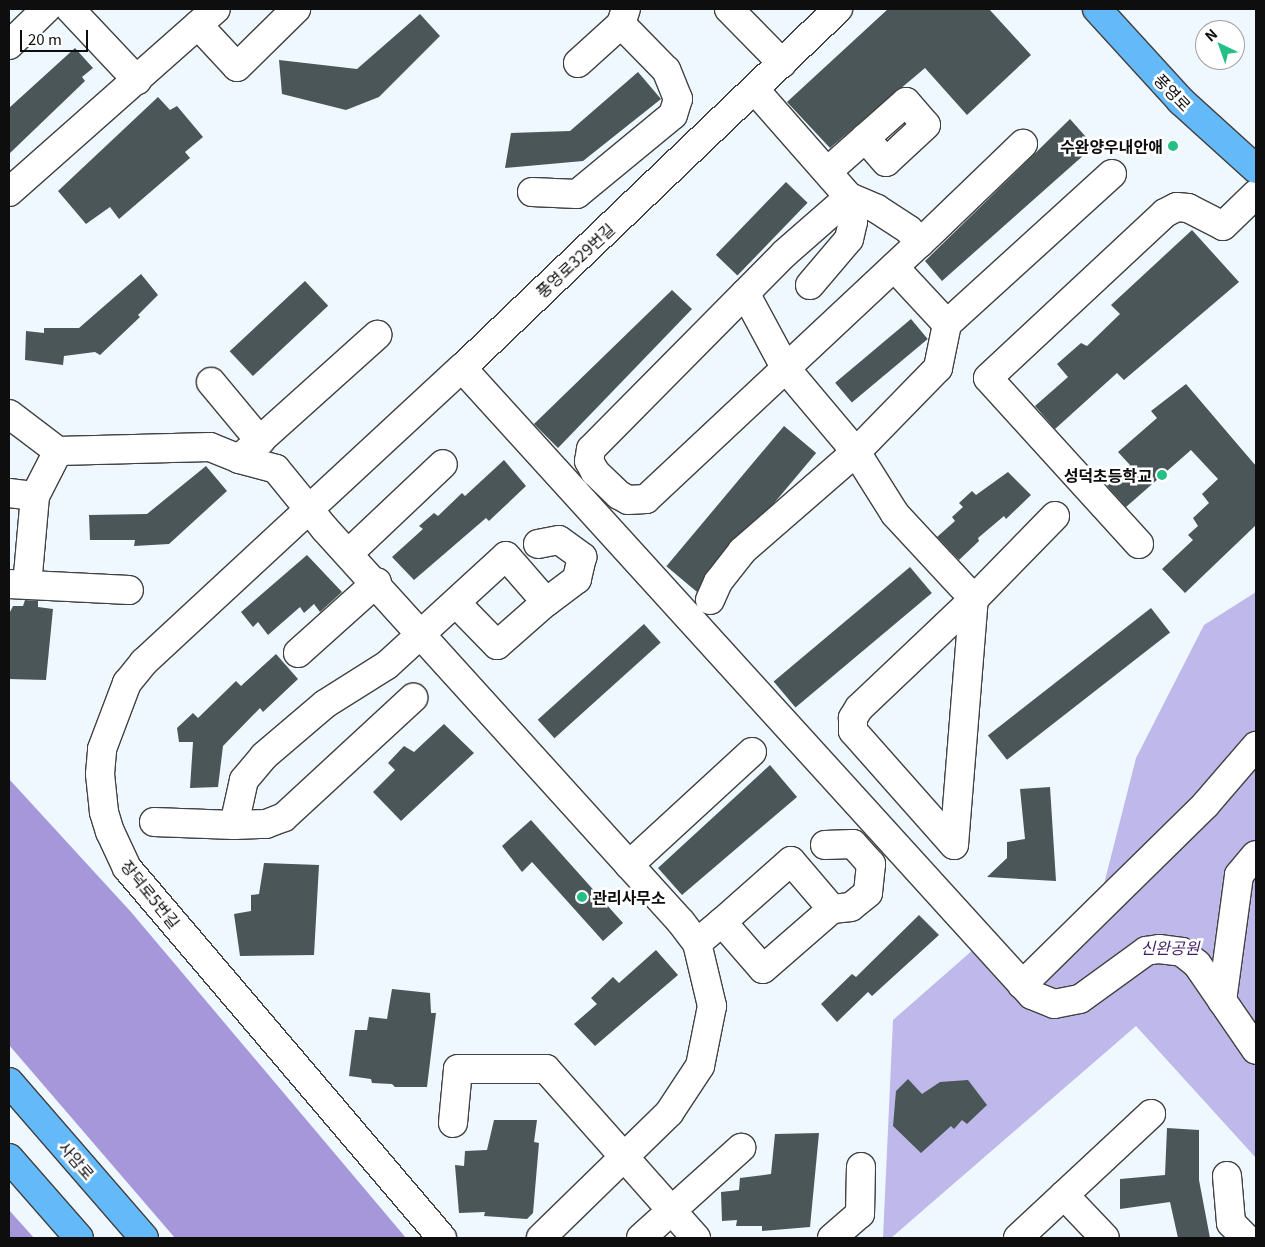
<!DOCTYPE html>
<html>
<head>
<meta charset="utf-8">
<style>
	body { margin:0 }
	#map { position:relative; width:1265px; height:1247px; overflow:hidden; background:#eff7ff; font-family:Georgia,"Noto Sans KR",serif }
	div>[style] { position:absolute }
	[style*='--x'] { left:calc(var(--x)*1px); top:calc(var(--y)*1px); width:calc(var(--w)*1px); rotate:calc(var(--a)*1deg) }
	.green>* { inset:0; background:#bfb8ea }
	.forest>* { inset:0; background:#a697db }
	.building>* { inset:0; background:#4a5657; transform-origin:0 0 }
	.roads { filter:drop-shadow(1px 0 #414141) drop-shadow(-1px 0 #414141) drop-shadow(0 1px #414141) drop-shadow(0 -1px #414141) }
	.minor>* { height:28px; margin:-14px; padding:0 14px; transform-origin:14px; border-radius:14px; background:#fff }
	.major>* { height:28px; margin:-14px; padding:0 14px; transform-origin:14px; border-radius:14px; background:#64baf9 }
	.dots>* { width:14px; height:14px; translate:-50% -50%; box-sizing:border-box; border:2px solid #fff; border-radius:50% }
	span { translate:-50% -50%; white-space:nowrap; text-align:center; line-height:1.15; -webkit-text-stroke:5px #fff; paint-order:stroke }
	.street-label { font-size:16px; color:#0e0e0e }
	.poi-label { font-size:16px; color:#0e0e0e; font-weight:700 }
	.right { translate:-100% -50%; text-align:right }
	.left { translate:0 -50%; text-align:left }
	.park-label { font-size:16px; color:#3f1d66; font-style:italic }
	.frame { position:absolute; inset:0; border:10px solid #0e0e0e; pointer-events:none }
	.north { position:absolute; left:1195px; top:20px; width:50px; height:50px; box-sizing:border-box; background:#fff; border:1px solid #9f9f9f; border-radius:50%; rotate:318deg; font-size:14px; font-weight:700; line-height:20px; text-align:center; color:#0e0e0e }
	.north::after { content:''; display:block; margin:auto; width:18px; height:22px; background:#24bf84; clip-path:polygon(50% 0,100% 100%,50% 72%,0 100%) }
	.scale { position:absolute; left:20px; top:30px; width:68px; height:22px; box-sizing:border-box; border:2px solid #0e0e0e; border-top:0; padding-left:6px; font-size:15px; line-height:18px; white-space:nowrap; color:#0e0e0e; -webkit-text-stroke:4px #fff; paint-order:stroke }
</style>
</head>
<body>
<div id="map">
	<div class="green">
		<div style="clip-path:polygon(1256px 592px,1256px 1158px,1136px 1026px,891px 1238px,883px 1238px,893px 1020px,974px 949px,1019px 967px,1077px 925px,1101px 896px,1136px 758px,1204px 625px)"></div>
	</div>
	<div class="forest">
		<div style="clip-path:polygon(9px 779px,131px 912px,406px 1238px,175px 1238px,9px 1045px)"></div>
		<div style="clip-path:polygon(9px 1210px,34px 1238px,9px 1238px)"></div>
	</div>
	<div class="building">
		<div style="clip-path:polygon(888px 9px,989px 9px,1031px 55px,967px 115px,925px 68px,830px 148px,787px 102px)"></div>
		<div style="clip-path:polygon(420px 14px,440px 36px,379px 97px,346px 110px,282px 94px,279px 60px,357px 69px)"></div>
		<div style="clip-path:polygon(75px 48px,93px 68px,82px 77px,85px 81px,9px 154px,9px 108px)"></div>
		<div style="clip-path:polygon(638px 72px,661px 99px,583px 161px,505px 168px,511px 133px,570px 131px)"></div>
		<div style="clip-path:polygon(158px 97px,170px 110px,177px 106px,203px 137px,185px 152px,190px 158px,119px 219px,110px 207px,86px 224px,58px 191px)"></div>
		<div style="clip-path:polygon(1070px 119px,1094px 146px,942px 281px,925px 261px)"></div>
		<div style="left:786px;top:182px;width:30px;height:101px;rotate:44deg"></div>
		<div style="clip-path:polygon(1192px 230px,1239px 282px,1124px 380px,1117px 373px,1055px 429px,1035px 406px,1068px 377px,1057px 364px,1081px 343px,1087px 346px,1120px 314px,1111px 305px)"></div>
		<div style="clip-path:polygon(141px 274px,158px 295px,138px 315px,140px 317px,100px 355px,95px 352px,64px 356px,63px 365px,25px 360px,26px 331px,44px 333px,44px 328px,79px 328px)"></div>
		<div style="left:305px;top:281px;width:34px;height:103px;rotate:47deg"></div>
		<div style="clip-path:polygon(672px 290px,692px 309px,558px 448px,534px 424px)"></div>
		<div style="left:911px;top:319px;width:26px;height:99px;rotate:50deg"></div>
		<div style="clip-path:polygon(1186px 384px,1256px 466px,1256px 525px,1185px 593px,1162px 569px,1193px 540px,1188px 535px,1198px 526px,1193px 518px,1209px 503px,1202px 494px,1218px 479px,1191px 450px,1126px 507px,1107px 486px,1130px 465px,1118px 452px,1157px 418px,1151px 411px)"></div>
		<div style="left:784px;top:426px;width:42px;height:183px;rotate:40deg"></div>
		<div style="clip-path:polygon(504px 460px,526px 486px,489px 521px,486px 518px,414px 580px,392px 557px,423px 529px,419px 526px,434px 513px,438px 516px,462px 493px,465px 496px)"></div>
		<div style="clip-path:polygon(206px 466px,227px 491px,169px 544px,134px 546px,135px 540px,90px 540px,89px 515px,147px 514px)"></div>
		<div style="clip-path:polygon(1008px 472px,1031px 495px,1006px 519px,1004px 516px,978px 538px,979px 541px,959px 560px,937px 537px,955px 521px,952px 517px,963px 507px,959px 503px,972px 491px,976px 495px)"></div>
		<div style="clip-path:polygon(307px 555px,342px 592px,320px 612px,314px 604px,304px 613px,300px 607px,268px 635px,258px 622px,253px 627px,241px 612px)"></div>
		<div style="left:910px;top:567px;width:34px;height:178px;rotate:50deg"></div>
		<div style="clip-path:polygon(25px 600px,38px 601px,38px 607px,53px 609px,46px 680px,9px 679px,9px 614px,13px 606px,23px 606px)"></div>
		<div style="left:1151px;top:608px;width:31px;height:207px;rotate:52deg"></div>
		<div style="left:644px;top:624px;width:25px;height:143px;rotate:48deg"></div>
		<div style="clip-path:polygon(276px 654px,298px 679px,263px 712px,260px 708px,223px 746px,218px 787px,190px 788px,193px 742px,179px 742px,177px 728px,193px 713px,198px 718px,236px 681px,241px 686px)"></div>
		<div style="clip-path:polygon(444px 724px,474px 753px,401px 821px,373px 792px,395px 770px,388px 763px,404px 746px,414px 752px)"></div>
		<div style="clip-path:polygon(770px 765px,797px 797px,682px 895px,658px 868px)"></div>
		<div style="clip-path:polygon(1050px 787px,1056px 881px,987px 877px,1007px 858px,1007px 842px,1025px 839px,1020px 789px)"></div>
		<div style="clip-path:polygon(531px 820px,623px 923px,603px 941px,532px 862px,522px 872px,502px 846px)"></div>
		<div style="clip-path:polygon(264px 863px,319px 865px,314px 955px,240px 956px,234px 914px,251px 911px,251px 895px,259px 894px)"></div>
		<div style="clip-path:polygon(919px 915px,939px 935px,872px 996px,868px 992px,837px 1022px,821px 1004px,852px 974px,856px 977px)"></div>
		<div style="clip-path:polygon(656px 950px,678px 975px,595px 1046px,574px 1024px,597px 1004px,591px 998px,613px 977px,619px 983px)"></div>
		<div style="clip-path:polygon(392px 989px,430px 993px,431px 1013px,436px 1013px,427px 1087px,395px 1087px,392px 1084px,372px 1083px,371px 1079px,349px 1076px,355px 1030px,367px 1030px,369px 1017px,387px 1019px)"></div>
		<div style="clip-path:polygon(908px 1079px,922px 1094px,940px 1082px,968px 1080px,987px 1105px,967px 1124px,962px 1120px,954px 1129px,951px 1126px,921px 1153px,893px 1126px,896px 1091px)"></div>
		<div style="clip-path:polygon(494px 1120px,537px 1120px,534px 1142px,539px 1143px,533px 1213px,527px 1219px,484px 1216px,485px 1212px,459px 1213px,455px 1165px,464px 1166px,465px 1151px,487px 1150px)"></div>
		<div style="clip-path:polygon(1167px 1128px,1199px 1130px,1199px 1180px,1210px 1238px,1178px 1238px,1170px 1202px,1120px 1209px,1120px 1179px,1165px 1175px)"></div>
		<div style="clip-path:polygon(819px 1133px,810px 1227px,762px 1231px,762px 1226px,736px 1226px,737px 1220px,722px 1221px,721px 1192px,739px 1190px,740px 1178px,771px 1174px,775px 1134px)"></div>
	</div>
	<div class="roads">
		<div class="minor">
			<div style="--x:70;--y:9;--w:98;--a:46.7"></div>
			<div style="--x:729;--y:9;--w:76;--a:45.5"></div>
			<div style="--x:198;--y:25;--w:57;--a:47.1"></div>
			<div style="--x:237;--y:67;--w:83;--a:-44.5"></div>
			<div style="--x:9;--y:45;--w:52;--a:-44.2"></div>
			<div style="--x:578;--y:63;--w:58;--a:-42.2"></div>
			<div style="--x:621;--y:24;--w:16;--a:-72"></div>
			<div style="--x:755;--y:90;--w:142;--a:48.7"></div>
			<div style="--x:849;--y:197;--w:86;--a:138.8"></div>
			<div style="--x:784;--y:254;--w:274;--a:134.7"></div>
			<div style="--x:591;--y:449;--w:12;--a:99"></div>
			<div style="--x:589;--y:461;--w:13;--a:61"></div>
			<div style="--x:595;--y:472;--w:33;--a:44"></div>
			<div style="--x:619;--y:495;--w:10;--a:29"></div>
			<div style="--x:628;--y:500;--w:18;--a:-3"></div>
			<div style="--x:646;--y:499;--w:375;--a:-43.1"></div>
			<div style="--x:828;--y:171;--w:104;--a:-41.5"></div>
			<div style="--x:906;--y:102;--w:30;--a:49"></div>
			<div style="--x:926;--y:125;--w:54;--a:137.2"></div>
			<div style="--x:886;--y:162;--w:32;--a:-131"></div>
			<div style="--x:9;--y:192;--w:276;--a:-41.5"></div>
			<div style="--x:532;--y:192;--w:45;--a:2.5"></div>
			<div style="--x:577;--y:194;--w:124;--a:-39.5"></div>
			<div style="--x:673;--y:115;--w:17;--a:-73"></div>
			<div style="--x:678;--y:99;--w:31;--a:-112"></div>
			<div style="--x:666;--y:70;--w:64;--a:-134.4"></div>
			<div style="--x:849;--y:197;--w:30;--a:23"></div>
			<div style="--x:877;--y:209;--w:38;--a:33"></div>
			<div style="--x:909;--y:230;--w:17;--a:50"></div>
			<div style="--x:920;--y:243;--w:143;--a:-43.9"></div>
			<div style="--x:894;--y:267;--w:78;--a:47.1"></div>
			<div style="--x:947;--y:324;--w:45;--a:101.6"></div>
			<div style="--x:938;--y:368;--w:117;--a:134.3"></div>
			<div style="--x:856;--y:452;--w:73;--a:57.8"></div>
			<div style="--x:895;--y:514;--w:116;--a:47.1"></div>
			<div style="--x:974;--y:599;--w:158;--a:136.5"></div>
			<div style="--x:859;--y:708;--w:12;--a:121"></div>
			<div style="--x:853;--y:718;--w:13;--a:90"></div>
			<div style="--x:853;--y:731;--w:152;--a:48.5"></div>
			<div style="--x:954;--y:845;--w:247;--a:-85.4"></div>
			<div style="--x:974;--y:599;--w:116;--a:-45.7"></div>
			<div style="--x:810;--y:285;--w:60;--a:-49.7"></div>
			<div style="--x:849;--y:239;--w:17;--a:-77"></div>
			<div style="--x:853;--y:222;--w:23;--a:-113"></div>
			<div style="--x:947;--y:324;--w:223;--a:-42.3"></div>
			<div style="--x:462;--y:368;--w:847;--a:47.73"></div>
			<div style="--x:1032;--y:995;--w:24;--a:22"></div>
			<div style="--x:1054;--y:1004;--w:26;--a:-11"></div>
			<div style="--x:1080;--y:999;--w:82;--a:-36"></div>
			<div style="--x:1146;--y:951;--w:13;--a:-9"></div>
			<div style="--x:1159;--y:949;--w:23;--a:7"></div>
			<div style="--x:1182;--y:952;--w:19;--a:39"></div>
			<div style="--x:1197;--y:964;--w:104;--a:55.5"></div>
			<div style="--x:211;--y:382;--w:77;--a:50.3"></div>
			<div style="--x:9;--y:414;--w:61;--a:37.1"></div>
			<div style="--x:58;--y:451;--w:152;--a:-1.5"></div>
			<div style="--x:210;--y:447;--w:31;--a:22"></div>
			<div style="--x:239;--y:459;--w:38;--a:15"></div>
			<div style="--x:276;--y:469;--w:77;--a:50.8"></div>
			<div style="--x:325;--y:529;--w:530;--a:47.83"></div>
			<div style="--x:681;--y:922;--w:26;--a:53"></div>
			<div style="--x:697;--y:943;--w:65;--a:76.6"></div>
			<div style="--x:712;--y:1006;--w:61;--a:101.3"></div>
			<div style="--x:700;--y:1066;--w:56;--a:123.4"></div>
			<div style="--x:669;--y:1113;--w:179;--a:135.7"></div>
			<div style="--x:239;--y:459;--w:186;--a:-41.9"></div>
			<div style="--x:9;--y:493;--w:26;--a:7"></div>
			<div style="--x:35;--y:496;--w:89;--a:95.1"></div>
			<div style="--x:35;--y:496;--w:51;--a:-62.9"></div>
			<div style="--x:538;--y:544;--w:21;--a:-11"></div>
			<div style="--x:559;--y:540;--w:29;--a:36"></div>
			<div style="--x:582;--y:557;--w:23;--a:103"></div>
			<div style="--x:577;--y:579;--w:39;--a:143"></div>
			<div style="--x:1139;--y:544;--w:224;--a:-132.3"></div>
			<div style="--x:988;--y:378;--w:242;--a:-43"></div>
			<div style="--x:1165;--y:213;--w:13;--a:-27"></div>
			<div style="--x:1177;--y:207;--w:11;--a:5"></div>
			<div style="--x:1188;--y:208;--w:39;--a:27"></div>
			<div style="--x:1223;--y:226;--w:46;--a:-44.1"></div>
			<div style="--x:349;--y:553;--w:129;--a:-43.4"></div>
			<div style="--x:9;--y:584;--w:120;--a:2.9"></div>
			<div style="--x:710;--y:600;--w:20;--a:-66"></div>
			<div style="--x:718;--y:582;--w:39;--a:-52"></div>
			<div style="--x:742;--y:551;--w:151;--a:-41"></div>
			<div style="--x:856;--y:452;--w:109;--a:-130.1"></div>
			<div style="--x:786;--y:369;--w:86;--a:-118.3"></div>
			<div style="--x:298;--y:653;--w:106;--a:-41.9"></div>
			<div style="--x:154;--y:822;--w:80;--a:2.1"></div>
			<div style="--x:234;--y:825;--w:46;--a:-77.5"></div>
			<div style="--x:244;--y:780;--w:31;--a:-50"></div>
			<div style="--x:264;--y:756;--w:80;--a:-40.4"></div>
			<div style="--x:325;--y:704;--w:73;--a:-32.2"></div>
			<div style="--x:387;--y:665;--w:161;--a:-42.5"></div>
			<div style="--x:506;--y:556;--w:61;--a:49"></div>
			<div style="--x:546;--y:602;--w:65;--a:138.7"></div>
			<div style="--x:497;--y:645;--w:59;--a:-134.3"></div>
			<div style="--x:234;--y:825;--w:32;--a:-2"></div>
			<div style="--x:266;--y:824;--w:19;--a:-21"></div>
			<div style="--x:284;--y:817;--w:176;--a:-42.7"></div>
			<div style="--x:825;--y:845;--w:28;--a:-2"></div>
			<div style="--x:853;--y:844;--w:27;--a:48"></div>
			<div style="--x:871;--y:864;--w:29;--a:96"></div>
			<div style="--x:868;--y:893;--w:22;--a:141"></div>
			<div style="--x:851;--y:907;--w:19;--a:174"></div>
			<div style="--x:629;--y:865;--w:167;--a:-42.6"></div>
			<div style="--x:697;--y:943;--w:33;--a:-40"></div>
			<div style="--x:722;--y:922;--w:62;--a:48.9"></div>
			<div style="--x:763;--y:969;--w:91;--a:-41"></div>
			<div style="--x:832;--y:909;--w:63;--a:-130.5"></div>
			<div style="--x:791;--y:861;--w:92;--a:138.5"></div>
			<div style="--x:1022;--y:985;--w:258;--a:-44.5"></div>
			<div style="--x:1206;--y:804;--w:77;--a:-49.2"></div>
			<div style="--x:1222;--y:1001;--w:127;--a:-82.3"></div>
			<div style="--x:1239;--y:875;--w:26;--a:-50"></div>
			<div style="--x:453;--y:1123;--w:54;--a:-84.7"></div>
			<div style="--x:458;--y:1069;--w:88;--a:0"></div>
			<div style="--x:546;--y:1069;--w:226;--a:48.4"></div>
			<div style="--x:1227;--y:1176;--w:47;--a:85.1"></div>
			<div style="--x:1231;--y:1223;--w:21;--a:45"></div>
			<div style="--x:1064;--y:1195;--w:59;--a:46.4"></div>
			<div style="--x:442;--y:1238;--w:486;--a:-130.4"></div>
			<div style="--x:127;--y:868;--w:40;--a:-115"></div>
			<div style="--x:110;--y:832;--w:21;--a:-107"></div>
			<div style="--x:104;--y:812;--w:38;--a:-96"></div>
			<div style="--x:100;--y:774;--w:25;--a:-85"></div>
			<div style="--x:102;--y:749;--w:71;--a:-69.3"></div>
			<div style="--x:127;--y:683;--w:27;--a:-51"></div>
			<div style="--x:144;--y:662;--w:433;--a:-42.8"></div>
			<div style="--x:462;--y:368;--w:520;--a:-43.68"></div>
			<div style="--x:641;--y:1238;--w:135;--a:-42"></div>
			<div style="--x:832;--y:1238;--w:37;--a:-41"></div>
			<div style="--x:860;--y:1214;--w:47;--a:-88.8"></div>
			<div style="--x:1018;--y:1238;--w:182;--a:-43"></div>
		</div>
		<div class="major">
			<div style="--x:1097;--y:9;--w:125;--a:47.6"></div>
			<div style="--x:1181;--y:101;--w:101;--a:42.2"></div>
			<div style="--x:9;--y:1082;--w:206;--a:49.1"></div>
			<div style="--x:9;--y:1158;--w:106;--a:48.8"></div>
		</div>
	</div>
	<div class="dots">
		<div style="left:1173px;top:146px;background:#24bf84"></div>
		<div style="left:1162px;top:475px;background:#24bf84"></div>
		<div style="left:582px;top:897px;background:#24bf84"></div>
	</div>
	<div class="street-label">
		<span style="left:1173px;top:92px;rotate:46deg">풍영로</span>
		<span style="left:575px;top:260px;rotate:-43deg">풍영로329번길</span>
		<span style="left:151px;top:894px;rotate:51deg">장덕로5번길</span>
		<span style="left:77px;top:1160px;rotate:49deg">사암로</span>
	</div>
	<div class="poi-label">
		<span class="right" style="left:1163px;top:146px">수완양우내안애</span>
		<span class="right" style="left:1152px;top:475px">성덕초등학교</span>
		<span class="left" style="left:592px;top:897px">관리사무소</span>
	</div>
	<div class="park-label">
		<span style="left:1170px;top:947px">신완공원</span>
	</div>
	<div class="frame"></div>
	<div class="north">N</div>
	<div class="scale">20 m</div>
</div>
</body>
</html>
